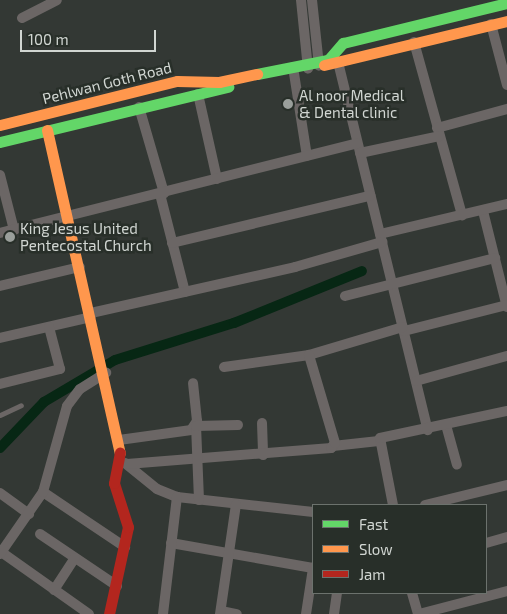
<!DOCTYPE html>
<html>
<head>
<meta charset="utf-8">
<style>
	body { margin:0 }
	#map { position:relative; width:507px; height:614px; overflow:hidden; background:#333834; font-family:"Exo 2",sans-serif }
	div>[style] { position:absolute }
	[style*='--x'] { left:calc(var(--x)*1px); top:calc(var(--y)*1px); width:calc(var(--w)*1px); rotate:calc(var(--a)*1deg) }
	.canal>* { height:10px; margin:-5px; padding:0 5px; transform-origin:5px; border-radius:5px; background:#072714 }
	.lane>* { height:5px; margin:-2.5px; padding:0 2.5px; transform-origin:2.5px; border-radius:2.5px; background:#6b6665 }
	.street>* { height:10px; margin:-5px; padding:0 5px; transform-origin:5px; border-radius:5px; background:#6b6665 }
	.fast>* { height:11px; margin:-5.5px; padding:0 5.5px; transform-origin:5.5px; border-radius:5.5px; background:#63d668 }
	.slow>* { height:11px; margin:-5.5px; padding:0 5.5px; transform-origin:5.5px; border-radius:5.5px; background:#ff974d }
	.jam>* { height:11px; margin:-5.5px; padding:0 5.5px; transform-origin:5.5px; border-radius:5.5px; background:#b3261e }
	.dots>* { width:14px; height:14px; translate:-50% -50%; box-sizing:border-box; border:2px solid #282f29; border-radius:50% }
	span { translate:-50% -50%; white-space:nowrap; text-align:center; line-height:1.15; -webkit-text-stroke:5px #282f29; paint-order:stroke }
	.street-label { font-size:15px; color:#d1d6d2 }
	.poi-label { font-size:15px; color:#d1d6d2 }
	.left { translate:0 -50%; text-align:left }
	.legend { position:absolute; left:312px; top:504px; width:175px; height:90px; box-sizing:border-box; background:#282f29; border:1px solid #6c726d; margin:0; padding:6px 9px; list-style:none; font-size:15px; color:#d1d6d2 }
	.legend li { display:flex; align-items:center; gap:10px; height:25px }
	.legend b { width:25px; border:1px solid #6c726d }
	.scale { position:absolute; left:20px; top:30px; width:136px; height:22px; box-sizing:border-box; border:2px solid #d1d6d2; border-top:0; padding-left:6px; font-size:15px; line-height:18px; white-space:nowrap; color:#d1d6d2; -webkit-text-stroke:4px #282f29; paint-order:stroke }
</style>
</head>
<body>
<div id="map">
	<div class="canal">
		<div style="--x:0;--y:448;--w:64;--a:-46.3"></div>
		<div style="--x:44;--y:402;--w:82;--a:-30.6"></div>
		<div style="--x:115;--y:360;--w:125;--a:-17.3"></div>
		<div style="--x:234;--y:323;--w:138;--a:-22.1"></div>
	</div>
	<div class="lane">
		<div style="--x:0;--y:415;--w:23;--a:-25"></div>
	</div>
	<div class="street">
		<div style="--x:301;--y:0;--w:69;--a:84.2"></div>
		<div style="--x:312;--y:0;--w:66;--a:83.9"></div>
		<div style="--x:22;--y:18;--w:39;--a:-27"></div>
		<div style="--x:491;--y:24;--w:63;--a:75.3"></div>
		<div style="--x:414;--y:42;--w:180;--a:74.5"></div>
		<div style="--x:338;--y:62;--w:379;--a:76.3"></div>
		<div style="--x:293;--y:67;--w:90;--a:81.1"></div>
		<div style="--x:198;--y:94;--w:87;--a:77.4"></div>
		<div style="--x:139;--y:107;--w:90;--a:73.8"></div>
		<div style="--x:437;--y:128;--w:73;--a:-15.2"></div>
		<div style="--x:360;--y:153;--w:81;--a:-12.1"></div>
		<div style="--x:0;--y:175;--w:57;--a:75.7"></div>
		<div style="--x:160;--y:194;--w:101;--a:75.7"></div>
		<div style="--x:483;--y:211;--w:99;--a:76"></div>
		<div style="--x:0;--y:233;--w:368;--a:-14.1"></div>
		<div style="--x:380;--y:234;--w:130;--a:-13.3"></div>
		<div style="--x:172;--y:243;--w:204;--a:-13.4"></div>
		<div style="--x:0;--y:286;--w:82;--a:-13.4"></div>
		<div style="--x:345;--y:296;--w:155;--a:-14.2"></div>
		<div style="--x:91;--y:313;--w:209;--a:-12.7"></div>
		<div style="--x:295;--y:267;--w:91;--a:-16"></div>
		<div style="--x:404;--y:331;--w:106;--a:-14.2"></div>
		<div style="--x:0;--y:338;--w:93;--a:-13"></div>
		<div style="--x:224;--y:367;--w:86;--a:-8"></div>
		<div style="--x:309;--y:355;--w:98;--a:-16.6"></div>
		<div style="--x:416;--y:381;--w:94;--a:-15.4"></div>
		<div style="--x:0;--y:384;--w:62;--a:-14"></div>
		<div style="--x:60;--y:369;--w:43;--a:-104.7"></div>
		<div style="--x:262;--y:423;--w:32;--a:88"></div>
		<div style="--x:446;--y:425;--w:41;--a:74.6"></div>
		<div style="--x:119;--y:440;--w:73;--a:-7.9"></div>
		<div style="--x:191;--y:430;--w:11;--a:-56"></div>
		<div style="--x:197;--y:421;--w:38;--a:-96"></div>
		<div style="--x:333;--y:446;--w:46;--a:-6.2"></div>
		<div style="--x:125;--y:463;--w:41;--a:39.1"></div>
		<div style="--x:157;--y:489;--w:22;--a:22"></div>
		<div style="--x:177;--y:497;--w:137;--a:6.3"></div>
		<div style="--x:127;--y:464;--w:205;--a:-4.5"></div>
		<div style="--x:331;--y:448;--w:6;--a:-51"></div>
		<div style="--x:335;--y:443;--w:92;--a:-106.5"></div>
		<div style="--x:43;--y:492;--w:99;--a:33.9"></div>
		<div style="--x:0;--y:493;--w:36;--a:36"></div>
		<div style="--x:199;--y:500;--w:74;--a:-92.3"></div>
		<div style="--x:196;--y:426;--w:42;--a:-1.4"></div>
		<div style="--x:393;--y:505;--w:68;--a:-101"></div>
		<div style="--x:380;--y:438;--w:130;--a:-12"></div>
		<div style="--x:425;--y:505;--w:84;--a:-13.7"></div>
		<div style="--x:40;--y:534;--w:93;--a:34"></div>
		<div style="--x:171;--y:543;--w:144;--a:10"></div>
		<div style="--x:486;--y:543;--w:22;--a:-16"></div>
		<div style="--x:0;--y:551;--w:109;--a:35.3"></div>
		<div style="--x:0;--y:554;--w:75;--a:-55.3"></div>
		<div style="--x:43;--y:492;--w:89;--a:-74.4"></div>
		<div style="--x:67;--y:406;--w:21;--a:-53"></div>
		<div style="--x:80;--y:389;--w:31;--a:-32"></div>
		<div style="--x:54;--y:590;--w:38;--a:-57"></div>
		<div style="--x:412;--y:593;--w:22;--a:74"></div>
		<div style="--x:221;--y:611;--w:16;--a:11"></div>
		<div style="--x:163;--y:614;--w:118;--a:-83.2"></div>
		<div style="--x:220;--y:614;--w:111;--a:-81.7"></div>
		<div style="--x:306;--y:614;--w:47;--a:-81.3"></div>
		<div style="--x:334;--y:614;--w:21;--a:-82"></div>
		<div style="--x:419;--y:614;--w:91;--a:-14.6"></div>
	</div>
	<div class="fast">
		<div style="--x:257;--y:74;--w:72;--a:-11.2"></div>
		<div style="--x:328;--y:60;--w:23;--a:-49"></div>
		<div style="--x:343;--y:43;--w:169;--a:-13.7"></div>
		<div style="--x:0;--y:142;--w:235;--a:-13.6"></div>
	</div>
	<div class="slow">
		<div style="--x:324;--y:65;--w:188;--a:-13.5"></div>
		<div style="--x:0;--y:125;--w:182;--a:-14"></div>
		<div style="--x:177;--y:81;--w:42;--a:1.4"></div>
		<div style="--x:219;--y:82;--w:39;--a:-12"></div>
		<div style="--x:47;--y:130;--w:331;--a:77.3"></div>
	</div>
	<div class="jam">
		<div style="--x:109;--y:614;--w:89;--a:-77.7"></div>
		<div style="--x:128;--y:527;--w:46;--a:-107.7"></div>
		<div style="--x:114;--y:483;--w:31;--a:-79"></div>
	</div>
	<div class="dots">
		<div style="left:288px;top:104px;background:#9a9f9b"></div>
		<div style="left:10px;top:237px;background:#9a9f9b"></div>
	</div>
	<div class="street-label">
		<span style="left:107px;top:83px;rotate:-14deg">Pehlwan Goth Road</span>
	</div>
	<div class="poi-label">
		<span class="left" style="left:299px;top:104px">Al noor Medical<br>&amp; Dental clinic</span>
		<span class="left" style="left:20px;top:237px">King Jesus United<br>Pentecostal Church</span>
	</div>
	<ul class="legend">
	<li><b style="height:6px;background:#63d668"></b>Fast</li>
	<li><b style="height:6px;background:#ff974d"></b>Slow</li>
	<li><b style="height:6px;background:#b3261e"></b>Jam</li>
	</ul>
	<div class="scale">100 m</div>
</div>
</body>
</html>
